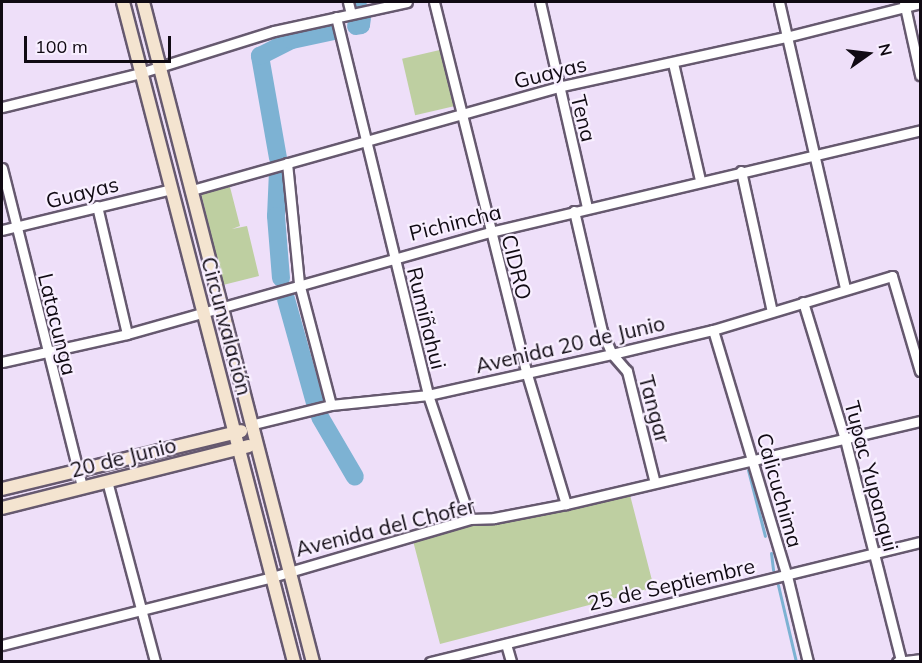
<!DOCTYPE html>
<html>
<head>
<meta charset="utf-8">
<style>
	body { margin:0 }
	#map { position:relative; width:922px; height:663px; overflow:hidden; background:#eedff9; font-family:Mulish,sans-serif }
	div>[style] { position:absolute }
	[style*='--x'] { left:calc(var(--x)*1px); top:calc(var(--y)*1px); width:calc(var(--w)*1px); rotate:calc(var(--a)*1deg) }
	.green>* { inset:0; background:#becfa1; transform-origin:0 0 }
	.stream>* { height:3px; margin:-1.5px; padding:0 1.5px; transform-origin:1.5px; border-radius:1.5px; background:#7db2d3 }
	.river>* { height:18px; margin:-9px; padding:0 9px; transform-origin:9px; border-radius:9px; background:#7db2d3 }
	.roads { filter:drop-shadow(2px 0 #66596f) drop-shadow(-2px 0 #66596f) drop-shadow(0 2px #66596f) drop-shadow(0 -2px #66596f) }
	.street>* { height:9px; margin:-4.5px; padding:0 4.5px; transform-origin:4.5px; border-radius:4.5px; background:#fff }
	.secondary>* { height:12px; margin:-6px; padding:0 6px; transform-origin:6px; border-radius:6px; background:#f4e4d0 }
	span { translate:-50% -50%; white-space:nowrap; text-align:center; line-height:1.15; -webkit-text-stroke:4.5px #f8efff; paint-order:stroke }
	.street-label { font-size:21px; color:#100a13 }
	.frame { position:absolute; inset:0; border:3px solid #100a13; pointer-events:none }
	.north { position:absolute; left:838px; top:24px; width:60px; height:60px; -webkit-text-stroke:4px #f8efff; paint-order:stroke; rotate:76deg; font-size:16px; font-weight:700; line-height:24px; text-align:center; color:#100a13 }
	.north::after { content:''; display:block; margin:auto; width:21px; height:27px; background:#100a13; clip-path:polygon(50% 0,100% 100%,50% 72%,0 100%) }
	.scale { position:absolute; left:24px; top:36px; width:147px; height:27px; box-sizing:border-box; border:3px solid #100a13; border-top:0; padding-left:8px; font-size:18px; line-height:21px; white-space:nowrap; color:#100a13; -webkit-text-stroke:4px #f8efff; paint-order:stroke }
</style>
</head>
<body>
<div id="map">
	<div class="green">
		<div style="left:444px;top:49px;width:58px;height:43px;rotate:77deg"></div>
		<div style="clip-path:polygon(230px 187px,240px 226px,232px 229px,247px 226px,259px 276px,223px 285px,201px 193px)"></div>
		<div style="clip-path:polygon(630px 495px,654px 588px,440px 644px,412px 537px,477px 519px,495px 522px)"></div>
	</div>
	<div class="stream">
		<div style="--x:748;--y:470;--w:68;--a:75.6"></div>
		<div style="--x:771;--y:553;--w:17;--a:83"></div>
		<div style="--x:778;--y:585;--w:79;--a:76.8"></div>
	</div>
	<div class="river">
		<div style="--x:357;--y:2;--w:4;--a:76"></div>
		<div style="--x:356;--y:26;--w:5;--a:-11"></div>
		<div style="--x:361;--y:25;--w:7;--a:-82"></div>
		<div style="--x:278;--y:158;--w:104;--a:-100"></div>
		<div style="--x:260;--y:56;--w:36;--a:-27"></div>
		<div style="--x:292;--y:40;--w:43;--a:-12.1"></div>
		<div style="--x:278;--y:171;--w:45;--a:92.5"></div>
		<div style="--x:276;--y:216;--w:62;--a:85.4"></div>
		<div style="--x:286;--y:299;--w:108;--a:74.4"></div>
		<div style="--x:320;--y:417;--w:69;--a:59.7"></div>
	</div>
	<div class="roads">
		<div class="street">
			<div style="--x:348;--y:2;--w:12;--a:76"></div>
			<div style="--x:434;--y:2;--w:380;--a:76"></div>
			<div style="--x:526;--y:371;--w:139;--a:73.3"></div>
			<div style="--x:540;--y:2;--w:211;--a:77.1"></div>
			<div style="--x:779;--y:2;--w:293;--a:77"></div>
			<div style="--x:904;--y:2;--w:75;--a:77.6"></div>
			<div style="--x:336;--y:17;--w:389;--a:76.3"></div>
			<div style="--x:428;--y:395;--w:131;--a:71.3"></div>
			<div style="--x:673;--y:63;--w:120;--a:77"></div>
			<div style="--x:2;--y:107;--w:142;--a:-13.8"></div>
			<div style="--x:140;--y:73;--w:140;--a:-17.4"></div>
			<div style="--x:274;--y:31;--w:136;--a:-12.3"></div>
			<div style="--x:287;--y:163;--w:121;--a:84.3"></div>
			<div style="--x:299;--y:283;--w:126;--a:75.3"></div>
			<div style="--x:2;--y:168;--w:329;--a:75.9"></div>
			<div style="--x:741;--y:171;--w:144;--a:77.6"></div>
			<div style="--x:192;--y:190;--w:380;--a:-15.7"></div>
			<div style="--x:558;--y:87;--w:233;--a:-12.4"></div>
			<div style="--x:786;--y:37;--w:138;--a:-14.2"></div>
			<div style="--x:97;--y:206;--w:131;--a:76.8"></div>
			<div style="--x:574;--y:211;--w:123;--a:76.9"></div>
			<div style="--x:602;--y:331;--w:25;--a:67"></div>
			<div style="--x:612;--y:354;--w:23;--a:49"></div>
			<div style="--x:627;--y:371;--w:115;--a:76"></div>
			<div style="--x:2;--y:230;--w:174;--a:-13.6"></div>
			<div style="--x:803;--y:302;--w:143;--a:73"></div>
			<div style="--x:845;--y:439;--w:229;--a:75.8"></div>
			<div style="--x:713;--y:330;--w:257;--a:73.3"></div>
			<div style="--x:787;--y:576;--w:89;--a:76.3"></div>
			<div style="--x:2;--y:362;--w:128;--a:-12.6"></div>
			<div style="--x:127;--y:334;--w:377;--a:-15.7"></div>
			<div style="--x:490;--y:232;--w:442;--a:-13.3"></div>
			<div style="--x:250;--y:425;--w:83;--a:-13.9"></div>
			<div style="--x:331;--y:405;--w:98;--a:-5.9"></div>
			<div style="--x:428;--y:395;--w:189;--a:-12.6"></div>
			<div style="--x:612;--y:354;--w:104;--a:-13.4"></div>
			<div style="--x:713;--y:330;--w:187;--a:-16.8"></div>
			<div style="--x:892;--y:276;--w:99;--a:73.6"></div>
			<div style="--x:107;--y:481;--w:187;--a:75.1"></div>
			<div style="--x:506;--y:644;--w:19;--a:74"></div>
			<div style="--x:2;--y:645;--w:278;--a:-14.1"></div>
			<div style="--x:272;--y:577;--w:206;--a:-16.3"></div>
			<div style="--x:470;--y:519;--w:24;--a:-2"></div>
			<div style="--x:494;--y:518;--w:73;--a:-11"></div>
			<div style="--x:566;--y:504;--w:364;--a:-13.2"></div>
			<div style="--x:430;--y:662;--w:504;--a:-13.76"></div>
			<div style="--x:897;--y:662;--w:23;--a:-7"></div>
		</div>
		<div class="secondary">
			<div style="--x:123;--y:2;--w:682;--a:75.47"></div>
			<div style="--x:143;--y:2;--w:682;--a:75.56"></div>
			<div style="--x:2;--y:489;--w:246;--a:-13.6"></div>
			<div style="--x:2;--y:508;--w:254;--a:-14.1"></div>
		</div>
	</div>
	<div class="street-label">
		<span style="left:550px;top:72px;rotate:-14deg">Guayas</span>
		<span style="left:584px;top:118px;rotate:76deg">Tena</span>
		<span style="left:82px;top:192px;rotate:-14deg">Guayas</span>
		<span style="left:455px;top:222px;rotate:-14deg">Pichincha</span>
		<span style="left:517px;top:267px;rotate:76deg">CIDRO</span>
		<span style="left:427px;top:318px;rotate:76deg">Rumiñahui</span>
		<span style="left:58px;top:324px;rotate:76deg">Latacunga</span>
		<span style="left:227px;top:326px;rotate:75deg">Circunvalación</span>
		<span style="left:570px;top:344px;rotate:-13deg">Avenida 20 de Junio</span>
		<span style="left:655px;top:409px;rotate:75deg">Tangar</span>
		<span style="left:123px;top:457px;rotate:-14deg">20 de Junio</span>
		<span style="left:872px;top:476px;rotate:75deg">Tupac Yupanqui</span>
		<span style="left:780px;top:490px;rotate:74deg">Calicuchima</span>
		<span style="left:385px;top:527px;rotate:-14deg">Avenida del Chofer</span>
		<span style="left:671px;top:584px;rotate:-13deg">25 de Septiembre</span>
	</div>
	<div class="frame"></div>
	<div class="north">N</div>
	<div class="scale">100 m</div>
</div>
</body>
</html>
